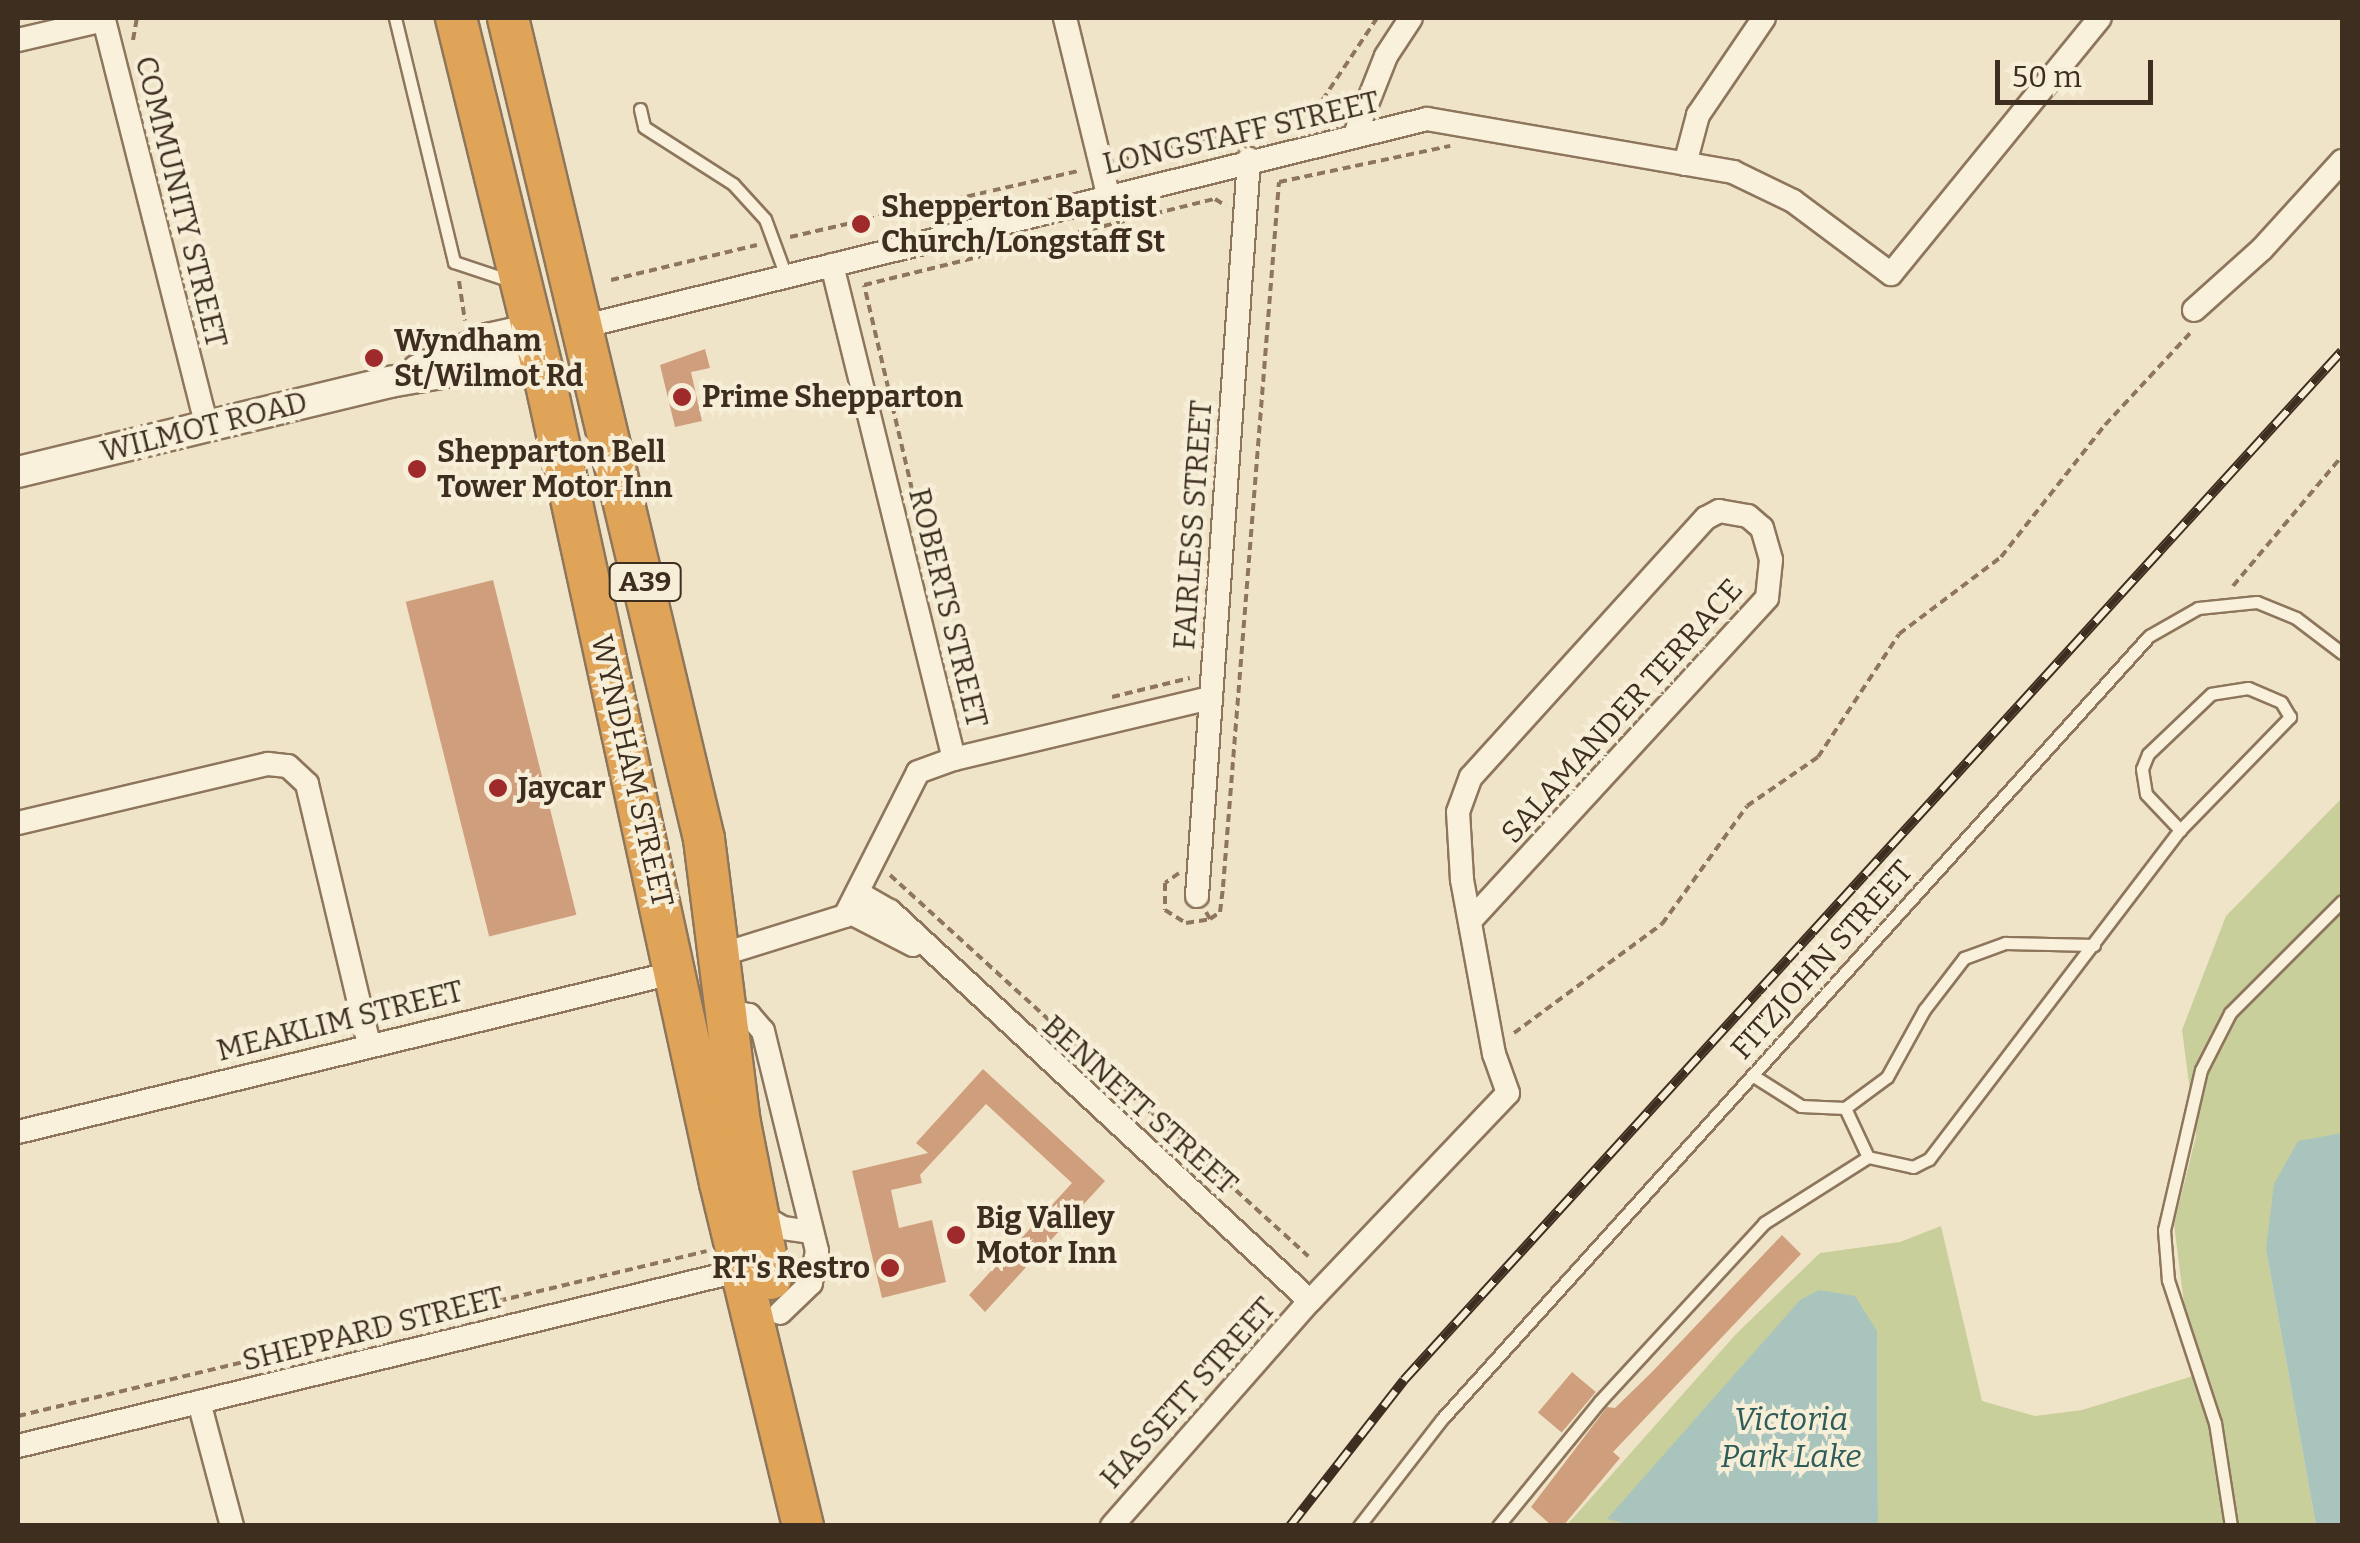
<!DOCTYPE html>
<html>
<head>
<meta charset="utf-8">
<style>
	body { margin:0 }
	#map { position:relative; width:2360px; height:1543px; overflow:hidden; background:#f0e4c8; font-family:Bitter,serif }
	div>[style] { position:absolute }
	[style*='--x'] { left:calc(var(--x)*1px); top:calc(var(--y)*1px); width:calc(var(--w)*1px); rotate:calc(var(--a)*1deg) }
	.green>* { inset:0; background:#c9cf9b }
	.water>* { inset:0; background:#a9c4bc }
	.building>* { inset:0; background:#cf9f7d; transform-origin:0 0 }
	.path>* { height:4px; margin-top:-2px; transform-origin:0; background:repeating-linear-gradient(90deg,#8d765c 0 8px,transparent 0 13px) }
	.roads { filter:drop-shadow(2px 0 #8d765c) drop-shadow(-2px 0 #8d765c) drop-shadow(0 2px #8d765c) drop-shadow(0 -2px #8d765c) }
	.lane>* { height:11px; margin:-5.5px; padding:0 5.5px; transform-origin:5.5px; border-radius:5.5px; background:#faf1dc }
	.street>* { height:22px; margin:-11px; padding:0 11px; transform-origin:11px; border-radius:11px; background:#faf1dc }
	.secondary>* { height:30px; margin:-15px; padding:0 15px; transform-origin:15px; border-radius:15px; background:#faf1dc }
	.highway>* { height:40px; margin:-20px; padding:0 20px; transform-origin:20px; border-radius:20px; background:#e0a458 }
	.rail>* { height:10px; margin-top:-5px; transform-origin:0; background:repeating-linear-gradient(90deg,#f7eed8 0 19px,#3d2e20 0 38px); box-sizing:border-box; border-block:2px solid #3d2e20 }
	.dots>* { width:28px; height:28px; translate:-50% -50%; box-sizing:border-box; border:5px solid #f7eed8; border-radius:50% }
	span { translate:-50% -50%; white-space:nowrap; text-align:center; line-height:1.15; -webkit-text-stroke:8px #f7eed8; paint-order:stroke }
	.shield-label span { padding:2px 8px; background:#f7eed8; border:2px solid; border-radius:8px; -webkit-text-stroke-width:0 }
	.shield-label { font-size:28px; color:#3d2e20; font-weight:700 }
	.street-label { font-size:30px; color:#3d2e20 }
	.poi-label { font-size:30px; color:#3d2e20; font-weight:700 }
	.left { translate:0 -50%; text-align:left }
	.right { translate:-100% -50%; text-align:right }
	.water-label { font-size:32px; color:#2f5d5a; font-style:italic }
	.frame { position:absolute; inset:0; border:20px solid #3d2e20; pointer-events:none }
	.scale { position:absolute; left:1995px; top:60px; width:158px; height:45px; box-sizing:border-box; border:5px solid #3d2e20; border-top:0; padding-left:12px; font-size:30px; line-height:35px; white-space:nowrap; color:#3d2e20; -webkit-text-stroke:8px #f7eed8; paint-order:stroke }
</style>
</head>
<body>
<div id="map">
	<div class="green">
		<div style="clip-path:polygon(2342px 798px,2342px 1133px,2266px 1249px,2316px 1525px,1878px 1525px,1877px 1331px,1608px 1519px,1637px 1525px,1566px 1526px,1736px 1334px,1820px 1253px,1900px 1242px,1941px 1226px,1982px 1401px,2035px 1416px,2082px 1410px,2193px 1376px,2174px 1224px,2196px 1136px,2182px 1030px,2226px 916px)"></div>
	</div>
	<div class="water">
		<div style="clip-path:polygon(2342px 1133px,2342px 1525px,2316px 1525px,2266px 1249px,2274px 1184px,2298px 1141px)"></div>
		<div style="clip-path:polygon(1819px 1290px,1855px 1296px,1877px 1331px,1878px 1525px,1637px 1526px,1607px 1519px,1800px 1300px)"></div>
	</div>
	<div class="building">
		<div style="clip-path:polygon(705px 349px,710px 368px,691px 372px,702px 421px,675px 427px,660px 365px)"></div>
		<div style="left:493px;top:580px;width:345px;height:90px;rotate:76deg"></div>
		<div style="clip-path:polygon(983px 1069px,1105px 1181px,985px 1312px,969px 1295px,1072px 1183px,986px 1104px,920px 1175px,922px 1183px,891px 1190px,899px 1228px,932px 1220px,946px 1282px,882px 1298px,852px 1171px,928px 1153px,916px 1143px)"></div>
		<div style="clip-path:polygon(1782px 1235px,1801px 1254px,1613px 1452px,1620px 1458px,1563px 1526px,1552px 1526px,1531px 1507px,1607px 1407px,1615px 1408px,1652px 1372px)"></div>
		<div style="left:1572px;top:1372px;width:31px;height:53px;rotate:40deg"></div>
	</div>
	<div class="path">
		<div style="--x:133;--y:40;--w:22;--a:-80"></div>
		<div style="--x:1121;--y:160;--w:200;--a:-14.2"></div>
		<div style="--x:1315;--y:111;--w:112;--a:-56.3"></div>
		<div style="--x:790;--y:237;--w:295;--a:-12.9"></div>
		<div style="--x:611;--y:280;--w:150;--a:-13.5"></div>
		<div style="--x:459;--y:281;--w:40;--a:81.5"></div>
		<div style="--x:918;--y:515;--w:236;--a:-103.2"></div>
		<div style="--x:864;--y:285;--w:361;--a:-13.8"></div>
		<div style="--x:1215;--y:199;--w:13;--a:32"></div>
		<div style="--x:2233;--y:586;--w:170;--a:-50"></div>
		<div style="--x:1112;--y:697;--w:80;--a:-13.7"></div>
		<div style="--x:1179;--y:873;--w:17;--a:144"></div>
		<div style="--x:1165;--y:883;--w:27;--a:90"></div>
		<div style="--x:1165;--y:910;--w:25;--a:32"></div>
		<div style="--x:1186;--y:923;--w:24;--a:-9"></div>
		<div style="--x:1210;--y:919;--w:8;--a:-120"></div>
		<div style="--x:890;--y:875;--w:566;--a:42.35"></div>
		<div style="--x:1210;--y:919;--w:12;--a:-35"></div>
		<div style="--x:1220;--y:912;--w:25;--a:-83"></div>
		<div style="--x:1223;--y:887;--w:707;--a:-85.46"></div>
		<div style="--x:1279;--y:182;--w:175;--a:-11.9"></div>
		<div style="--x:1514;--y:1033;--w:184;--a:-36.4"></div>
		<div style="--x:1662;--y:924;--w:145;--a:-54.2"></div>
		<div style="--x:1747;--y:806;--w:86;--a:-34.6"></div>
		<div style="--x:1818;--y:757;--w:147;--a:-56.6"></div>
		<div style="--x:1899;--y:634;--w:128;--a:-37"></div>
		<div style="--x:2001;--y:557;--w:168;--a:-51.8"></div>
		<div style="--x:2105;--y:425;--w:129;--a:-47.2"></div>
		<div style="--x:18;--y:1416;--w:708;--a:-13.47"></div>
	</div>
	<div class="roads">
		<div class="lane">
			<div style="--x:395;--y:18;--w:251;--a:76.4"></div>
			<div style="--x:454;--y:262;--w:60;--a:18.4"></div>
			<div style="--x:640;--y:109;--w:18;--a:77"></div>
			<div style="--x:644;--y:127;--w:106;--a:32.6"></div>
			<div style="--x:733;--y:184;--w:47;--a:47.6"></div>
			<div style="--x:765;--y:219;--w:61;--a:69.8"></div>
			<div style="--x:1752;--y:1075;--w:58;--a:32.3"></div>
			<div style="--x:1801;--y:1106;--w:44;--a:2.6"></div>
			<div style="--x:1845;--y:1108;--w:52;--a:-36.4"></div>
			<div style="--x:1887;--y:1077;--w:77;--a:-61.1"></div>
			<div style="--x:1924;--y:1010;--w:66;--a:-52.4"></div>
			<div style="--x:1964;--y:958;--w:44;--a:-20.1"></div>
			<div style="--x:2005;--y:943;--w:89;--a:1.3"></div>
			<div style="--x:1845;--y:1108;--w:54;--a:64.9"></div>
			<div style="--x:1359;--y:1526;--w:135;--a:-52.2"></div>
			<div style="--x:1442;--y:1419;--w:1055;--a:-47.92"></div>
			<div style="--x:2149;--y:636;--w:56;--a:-29.7"></div>
			<div style="--x:2198;--y:608;--w:59;--a:-5.8"></div>
			<div style="--x:2257;--y:602;--w:42;--a:22.3"></div>
			<div style="--x:2296;--y:618;--w:58;--a:37.3"></div>
			<div style="--x:1498;--y:1526;--w:161;--a:-50.8"></div>
			<div style="--x:1600;--y:1401;--w:242;--a:-47.3"></div>
			<div style="--x:1764;--y:1223;--w:123;--a:-32.4"></div>
			<div style="--x:1868;--y:1157;--w:46;--a:12.5"></div>
			<div style="--x:1913;--y:1167;--w:18;--a:-27"></div>
			<div style="--x:1929;--y:1159;--w:414;--a:-52.7"></div>
			<div style="--x:2180;--y:830;--w:158;--a:-45.8"></div>
			<div style="--x:2290;--y:717;--w:17;--a:-121"></div>
			<div style="--x:2281;--y:702;--w:36;--a:-157"></div>
			<div style="--x:2248;--y:688;--w:37;--a:171"></div>
			<div style="--x:2211;--y:694;--w:87;--a:136.4"></div>
			<div style="--x:2148;--y:754;--w:16;--a:112"></div>
			<div style="--x:2142;--y:769;--w:25;--a:81"></div>
			<div style="--x:2146;--y:794;--w:50;--a:46.6"></div>
			<div style="--x:2231;--y:1526;--w:104;--a:-98.8"></div>
			<div style="--x:2215;--y:1423;--w:151;--a:-108.2"></div>
			<div style="--x:2168;--y:1280;--w:50;--a:-94.6"></div>
			<div style="--x:2164;--y:1230;--w:164;--a:-77"></div>
			<div style="--x:2201;--y:1070;--w:64;--a:-63"></div>
			<div style="--x:2230;--y:1013;--w:158;--a:-45"></div>
		</div>
		<div class="street">
			<div style="--x:1065;--y:18;--w:182;--a:76.3"></div>
			<div style="--x:18;--y:40;--w:88;--a:-13.1"></div>
			<div style="--x:104;--y:20;--w:419;--a:75.8"></div>
			<div style="--x:1354;--y:137;--w:87;--a:-68.4"></div>
			<div style="--x:1386;--y:56;--w:45;--a:-56.7"></div>
			<div style="--x:1685;--y:164;--w:51;--a:-75.1"></div>
			<div style="--x:1698;--y:115;--w:117;--a:-55.8"></div>
			<div style="--x:2194;--y:310;--w:91;--a:-41.9"></div>
			<div style="--x:2262;--y:249;--w:119;--a:-47.7"></div>
			<div style="--x:585;--y:326;--w:867;--a:-13.81"></div>
			<div style="--x:1427;--y:119;--w:311;--a:9.8"></div>
			<div style="--x:1733;--y:172;--w:67;--a:25.8"></div>
			<div style="--x:1793;--y:201;--w:122;--a:36.7"></div>
			<div style="--x:1891;--y:274;--w:330;--a:-50.8"></div>
			<div style="--x:954;--y:759;--w:264;--a:-13.4"></div>
			<div style="--x:18;--y:823;--w:257;--a:-13.3"></div>
			<div style="--x:268;--y:764;--w:20;--a:6"></div>
			<div style="--x:288;--y:766;--w:26;--a:43"></div>
			<div style="--x:307;--y:784;--w:267;--a:76.6"></div>
			<div style="--x:860;--y:894;--w:34;--a:30"></div>
			<div style="--x:890;--y:911;--w:573;--a:42.88"></div>
			<div style="--x:1197;--y:896;--w:739;--a:-85.96"></div>
			<div style="--x:849;--y:912;--w:72;--a:27.3"></div>
			<div style="--x:720;--y:955;--w:131;--a:-17.3"></div>
			<div style="--x:845;--y:916;--w:161;--a:-63.1"></div>
			<div style="--x:918;--y:772;--w:38;--a:-20"></div>
			<div style="--x:954;--y:759;--w:509;--a:-103.87"></div>
			<div style="--x:725;--y:1010;--w:25;--a:12"></div>
			<div style="--x:749;--y:1015;--w:21;--a:49"></div>
			<div style="--x:763;--y:1031;--w:227;--a:76.2"></div>
			<div style="--x:817;--y:1251;--w:33;--a:101"></div>
			<div style="--x:811;--y:1283;--w:43;--a:135.9"></div>
			<div style="--x:18;--y:1132;--w:678;--a:-13.65"></div>
			<div style="--x:757;--y:1213;--w:30;--a:30"></div>
			<div style="--x:783;--y:1228;--w:29;--a:8"></div>
			<div style="--x:199;--y:1402;--w:128;--a:75.1"></div>
			<div style="--x:18;--y:1446;--w:745;--a:-13.66"></div>
			<div style="--x:1112;--y:1526;--w:300;--a:-48.7"></div>
			<div style="--x:1310;--y:1301;--w:287;--a:-46.4"></div>
			<div style="--x:1508;--y:1093;--w:41;--a:-109.7"></div>
			<div style="--x:1494;--y:1054;--w:178;--a:-100.4"></div>
			<div style="--x:1462;--y:879;--w:67;--a:-93.4"></div>
			<div style="--x:1458;--y:812;--w:37;--a:-70"></div>
			<div style="--x:1471;--y:777;--w:350;--a:-47.8"></div>
			<div style="--x:1706;--y:518;--w:15;--a:-28"></div>
			<div style="--x:1719;--y:511;--w:29;--a:10"></div>
			<div style="--x:1748;--y:516;--w:18;--a:41"></div>
			<div style="--x:1762;--y:528;--w:33;--a:74"></div>
			<div style="--x:1771;--y:560;--w:38;--a:96"></div>
			<div style="--x:1767;--y:598;--w:435;--a:132.6"></div>
		</div>
		<div class="secondary">
			<div style="--x:418;--y:370;--w:77;--a:-23.9"></div>
			<div style="--x:488;--y:339;--w:45;--a:-12.8"></div>
			<div style="--x:18;--y:472;--w:383;--a:-13.6"></div>
			<div style="--x:390;--y:382;--w:151;--a:-9.9"></div>
		</div>
		<div class="highway">
			<div style="--x:456;--y:18;--w:386;--a:76.2"></div>
			<div style="--x:548;--y:393;--w:809;--a:77.72"></div>
			<div style="--x:720;--y:1183;--w:353;--a:76.4"></div>
			<div style="--x:508;--y:18;--w:844;--a:76.57"></div>
			<div style="--x:704;--y:839;--w:286;--a:82.8"></div>
			<div style="--x:740;--y:1123;--w:159;--a:78.8"></div>
		</div>
	</div>
	<div class="rail">
		<div style="--x:1290;--y:1526;--w:185;--a:-52"></div>
		<div style="--x:1404;--y:1380;--w:1392;--a:-47.65"></div>
	</div>
	<div class="dots">
		<div style="left:861px;top:224px;background:#9e2a2b"></div>
		<div style="left:374px;top:358px;background:#9e2a2b"></div>
		<div style="left:682px;top:397px;background:#9e2a2b"></div>
		<div style="left:417px;top:469px;background:#9e2a2b"></div>
		<div style="left:498px;top:788px;background:#9e2a2b"></div>
		<div style="left:956px;top:1235px;background:#9e2a2b"></div>
		<div style="left:890px;top:1268px;background:#9e2a2b"></div>
	</div>
	<div class="shield-label">
		<span style="left:645px;top:582px">A39</span>
	</div>
	<div class="street-label">
		<span style="left:1241px;top:133px;rotate:-13deg">LONGSTAFF STREET</span>
		<span style="left:181px;top:202px;rotate:76deg">COMMUNITY STREET</span>
		<span style="left:204px;top:427px;rotate:-14deg">WILMOT ROAD</span>
		<span style="left:1193px;top:525px;rotate:-86deg">FAIRLESS STREET</span>
		<span style="left:948px;top:608px;rotate:76deg">ROBERTS STREET</span>
		<span style="left:1622px;top:711px;rotate:-48deg">SALAMANDER TERRACE</span>
		<span style="left:632px;top:771px;rotate:77deg">WYNDHAM STREET</span>
		<span style="left:1822px;top:960px;rotate:-48deg">FITZJOHN STREET</span>
		<span style="left:340px;top:1021px;rotate:-14deg">MEAKLIM STREET</span>
		<span style="left:1140px;top:1105px;rotate:42deg">BENNETT STREET</span>
		<span style="left:373px;top:1329px;rotate:-14deg">SHEPPARD STREET</span>
		<span style="left:1188px;top:1393px;rotate:-48deg">HASSETT STREET</span>
	</div>
	<div class="poi-label">
		<span class="left" style="left:881px;top:224px">Shepperton Baptist<br>Church/Longstaff St</span>
		<span class="left" style="left:394px;top:358px">Wyndham<br>St/Wilmot Rd</span>
		<span class="left" style="left:702px;top:397px">Prime Shepparton</span>
		<span class="left" style="left:437px;top:469px">Shepparton Bell<br>Tower Motor Inn</span>
		<span class="left" style="left:518px;top:788px">Jaycar</span>
		<span class="left" style="left:976px;top:1235px">Big Valley<br>Motor Inn</span>
		<span class="right" style="left:870px;top:1268px">RT's Restro</span>
	</div>
	<div class="water-label">
		<span style="left:1791px;top:1438px">Victoria<br>Park Lake</span>
	</div>
	<div class="frame"></div>
	<div class="scale">50 m</div>
</div>
</body>
</html>
